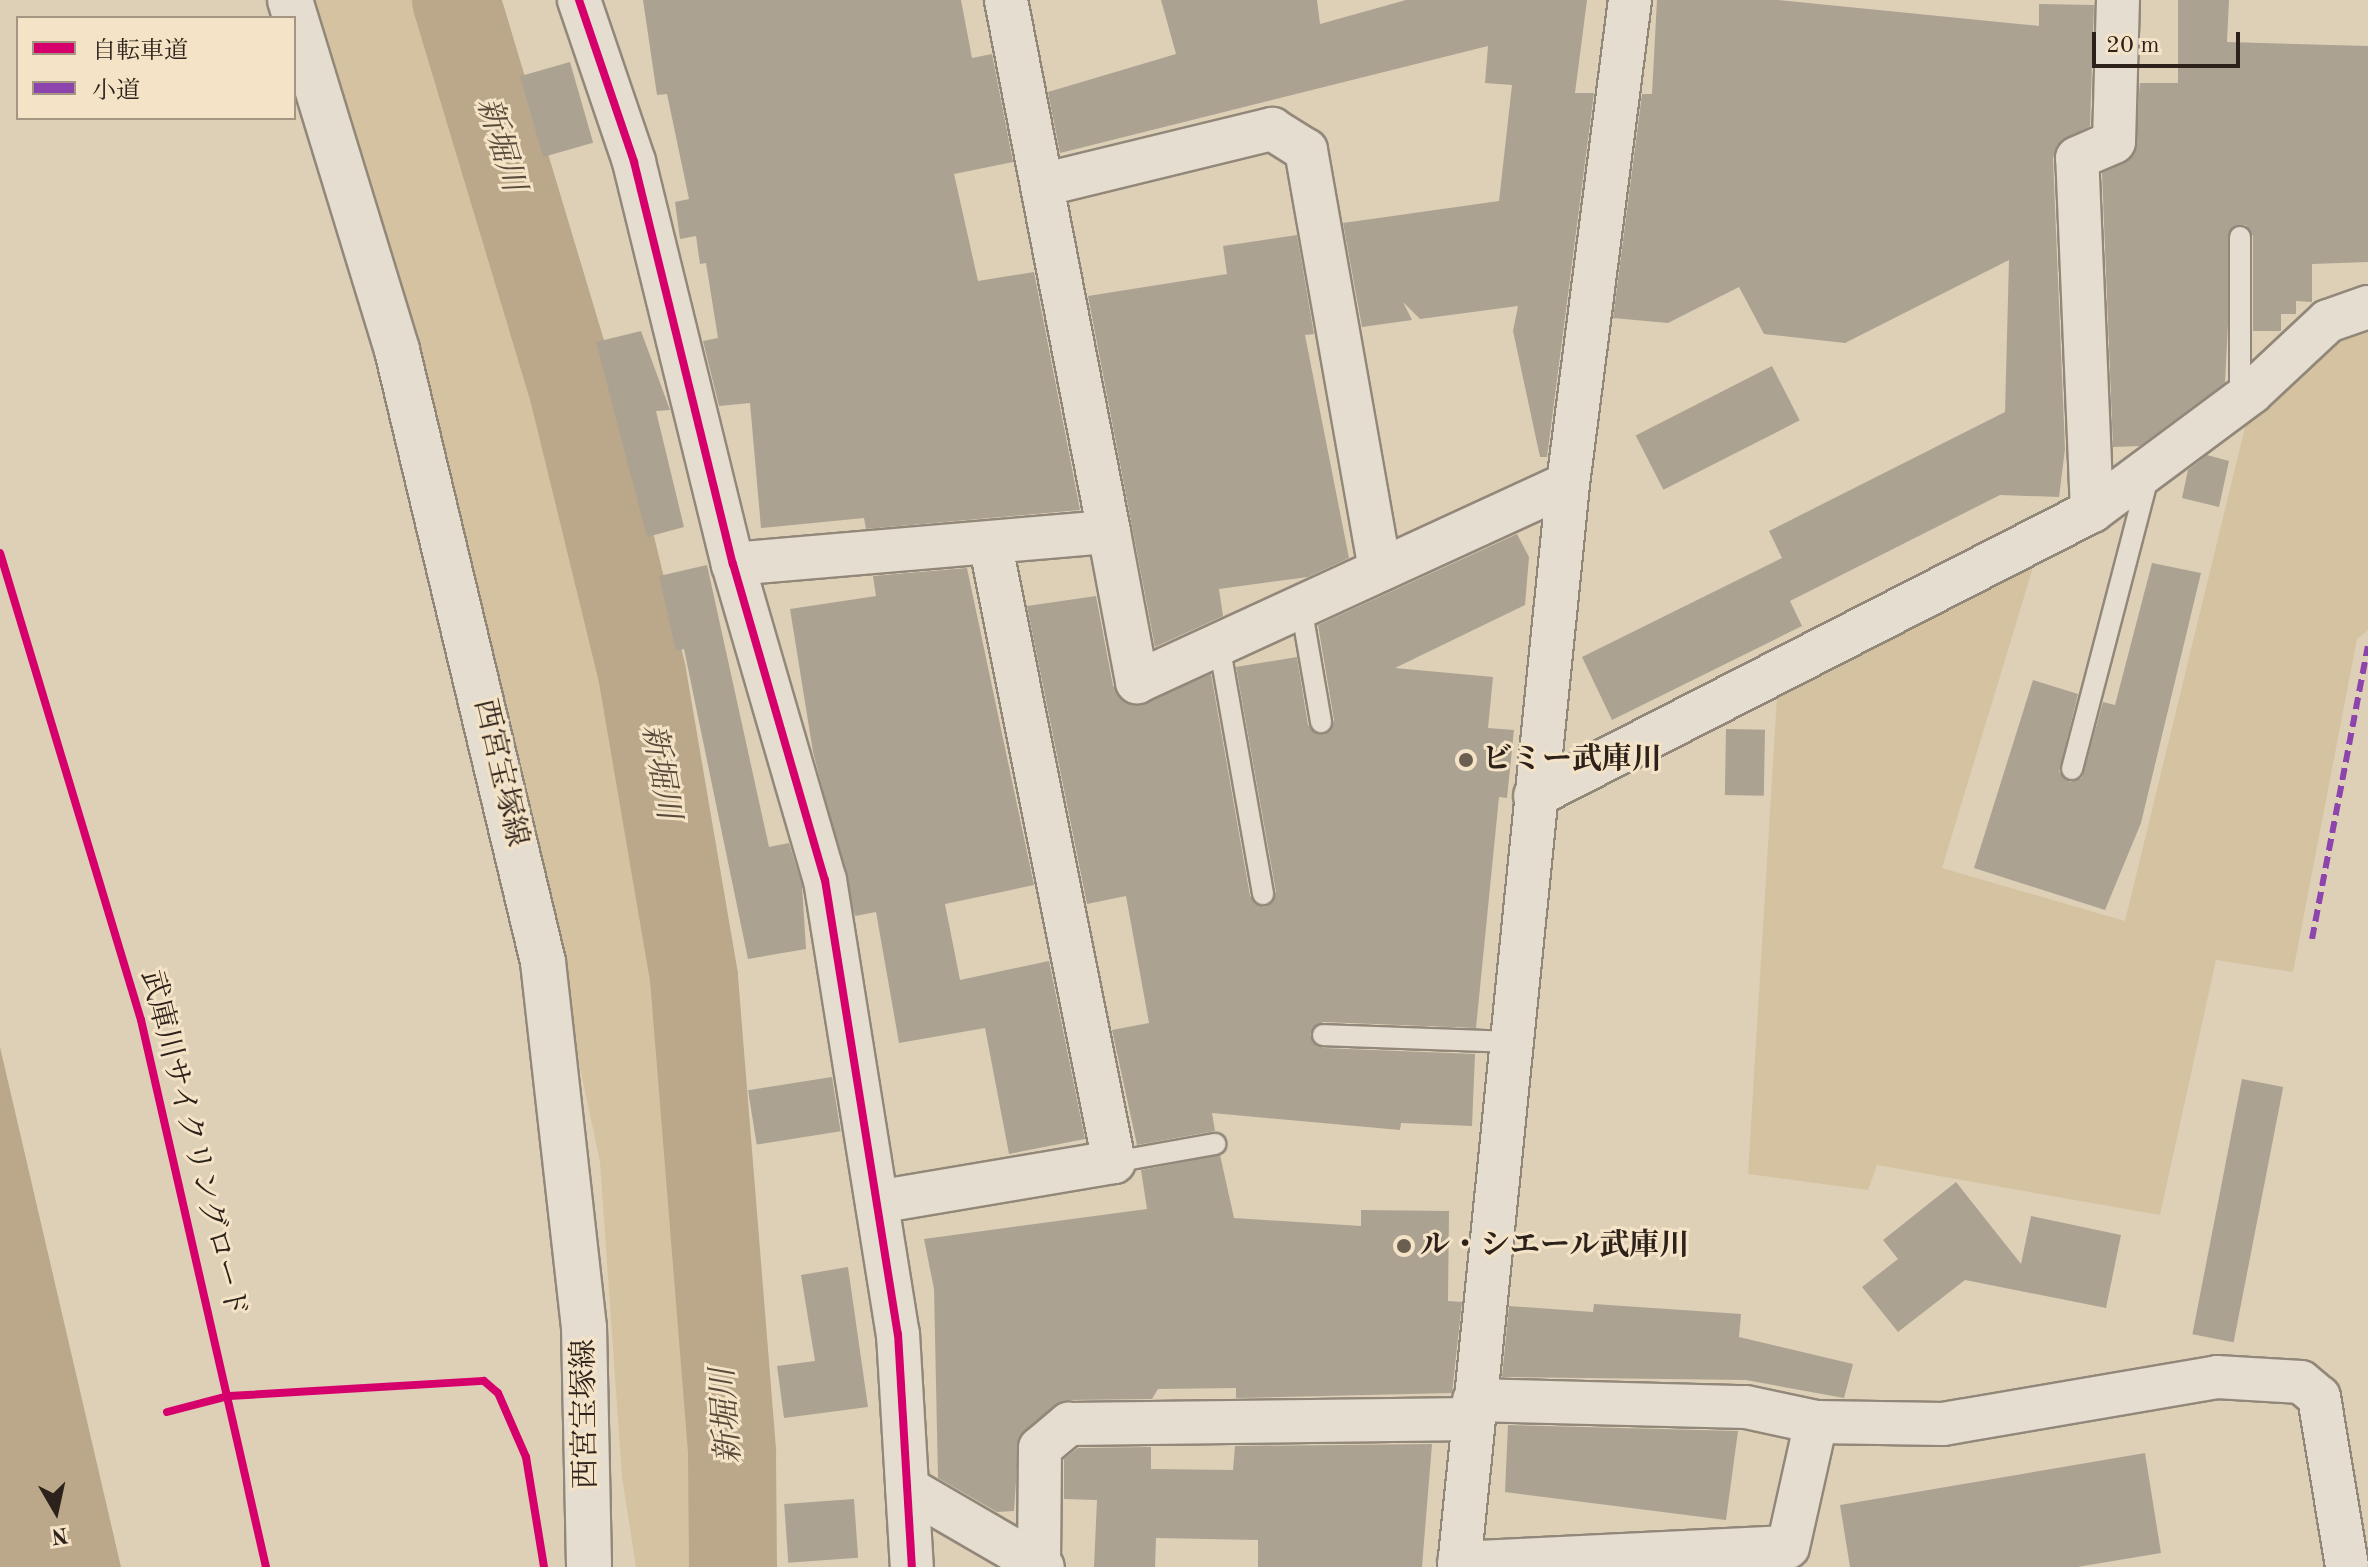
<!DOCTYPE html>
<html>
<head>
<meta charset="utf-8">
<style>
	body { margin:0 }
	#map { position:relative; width:2368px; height:1567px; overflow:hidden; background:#ded0b7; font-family:"Old Standard TT","Noto Serif JP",serif }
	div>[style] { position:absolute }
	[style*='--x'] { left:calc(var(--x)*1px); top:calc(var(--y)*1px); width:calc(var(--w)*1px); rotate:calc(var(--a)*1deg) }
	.green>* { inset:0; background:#d5c2a1 }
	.water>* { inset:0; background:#bba88a }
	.river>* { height:88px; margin:-44px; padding:0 44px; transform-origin:44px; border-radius:44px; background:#bba88a }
	.building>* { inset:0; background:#aba292; transform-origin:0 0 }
	.roads { filter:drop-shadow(2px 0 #92887a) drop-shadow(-2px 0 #92887a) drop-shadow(0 2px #92887a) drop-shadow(0 -2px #92887a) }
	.lane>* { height:20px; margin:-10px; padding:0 10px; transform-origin:10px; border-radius:10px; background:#e4ddd0 }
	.street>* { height:42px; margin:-21px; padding:0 21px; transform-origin:21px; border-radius:21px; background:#e4ddd0 }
	.secondary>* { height:44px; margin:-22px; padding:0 22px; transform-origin:22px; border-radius:22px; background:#e4ddd0 }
	.quiet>* { height:6px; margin-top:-3px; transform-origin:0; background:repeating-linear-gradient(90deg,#8e44ad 0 12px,transparent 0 18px) }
	.cycleway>* { height:8px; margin:-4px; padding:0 4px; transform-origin:4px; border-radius:4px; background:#d6006c }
	.dots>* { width:22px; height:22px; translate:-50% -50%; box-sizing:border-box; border:4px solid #f4e3c6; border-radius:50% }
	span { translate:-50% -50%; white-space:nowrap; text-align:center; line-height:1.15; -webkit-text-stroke:6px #f4e3c6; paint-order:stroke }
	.poi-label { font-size:30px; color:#2d221b; font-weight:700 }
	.left { translate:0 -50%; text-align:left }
	.street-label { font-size:30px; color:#2d221b }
	.water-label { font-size:32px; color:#594b3b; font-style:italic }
	.legend { position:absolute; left:16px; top:16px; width:280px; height:104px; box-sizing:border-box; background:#f4e3c6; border:2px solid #a49682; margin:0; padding:10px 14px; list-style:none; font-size:24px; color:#2d221b }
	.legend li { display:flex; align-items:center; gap:16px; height:40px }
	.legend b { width:40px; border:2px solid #a49682 }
	.north { position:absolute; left:16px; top:1471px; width:80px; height:80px; -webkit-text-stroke:6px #f4e3c6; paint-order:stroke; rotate:171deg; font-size:22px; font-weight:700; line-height:32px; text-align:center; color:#2d221b }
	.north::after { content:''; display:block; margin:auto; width:28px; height:36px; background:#2d221b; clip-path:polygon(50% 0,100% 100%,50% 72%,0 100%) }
	.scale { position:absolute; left:2092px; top:32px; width:148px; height:36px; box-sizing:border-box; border:4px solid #2d221b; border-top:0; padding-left:10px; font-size:24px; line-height:28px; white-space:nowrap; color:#2d221b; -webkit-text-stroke:6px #f4e3c6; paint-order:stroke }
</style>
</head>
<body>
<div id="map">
	<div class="green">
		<div style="clip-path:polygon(316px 0,428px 0,625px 709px,671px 1010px,721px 1567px,636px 1567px,622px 1477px,600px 1162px,478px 585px)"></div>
		<div style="clip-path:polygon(2368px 323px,2368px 630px,2357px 639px,2293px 972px,2216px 960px,2160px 1215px,1877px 1165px,1868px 1190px,1748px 1174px,1777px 696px,2034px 564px,1942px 868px,2125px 921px,2247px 419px,2334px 337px)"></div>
	</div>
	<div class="water">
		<div style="clip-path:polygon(0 1047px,121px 1567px,0 1567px)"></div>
	</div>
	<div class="river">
		<div style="--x:456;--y:0;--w:411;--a:73.3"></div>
		<div style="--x:574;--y:394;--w:287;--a:76.3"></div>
		<div style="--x:642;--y:673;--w:309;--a:80.3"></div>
		<div style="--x:694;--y:978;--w:477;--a:85.4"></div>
		<div style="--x:732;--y:1453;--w:114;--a:89.5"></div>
	</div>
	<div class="building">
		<div style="clip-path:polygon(643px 0,961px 0,972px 58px,992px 54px,1013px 162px,954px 174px,978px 281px,1034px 272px,1080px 510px,866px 529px,864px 518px,761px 528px,750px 403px,719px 406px,703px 341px,718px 338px,706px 263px,700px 264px,696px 236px,680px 239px,675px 202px,689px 199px,667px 94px,657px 95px)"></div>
		<div style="clip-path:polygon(1161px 0,1317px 0,1320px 24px,1406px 0,1587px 0,1575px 93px,1594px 93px,1547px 457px,1540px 457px,1513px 331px,1518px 306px,1420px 319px,1403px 302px,1412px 320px,1362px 327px,1343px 223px,1499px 201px,1512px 85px,1485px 83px,1488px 46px,1060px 153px,1048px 92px,1176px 54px)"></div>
		<div style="clip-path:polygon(1657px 0,1778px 0,2039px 26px,2039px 4px,2094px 5px,2090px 126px,2057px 145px,2053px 159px,2065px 449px,2059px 497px,2000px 495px,1790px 601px,1802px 626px,1612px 720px,1582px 657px,1782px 558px,1769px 531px,2005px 412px,2009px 260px,1845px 343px,1764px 334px,1739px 287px,1668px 323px,1613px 318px,1642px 94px,1652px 94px)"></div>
		<div style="clip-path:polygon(2178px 0,2229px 0,2227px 42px,2368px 46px,2368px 262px,2312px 264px,2312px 302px,2296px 301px,2296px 314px,2281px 314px,2281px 331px,2253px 331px,2253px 236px,2246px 225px,2233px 226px,2225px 383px,2140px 446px,2113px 447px,2102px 173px,2134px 155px,2140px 83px,2178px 83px)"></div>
		<div style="left:570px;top:62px;width:84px;height:52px;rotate:74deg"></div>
		<div style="clip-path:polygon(1297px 235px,1314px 334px,1305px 335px,1349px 558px,1308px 577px,1219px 589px,1223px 616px,1155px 647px,1088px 296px,1227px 274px,1223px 246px)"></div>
		<div style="clip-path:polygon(641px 331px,670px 410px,656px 411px,684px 527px,647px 537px,596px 342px)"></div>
		<div style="left:1772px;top:366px;width:61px;height:153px;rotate:63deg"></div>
		<div style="clip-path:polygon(2207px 455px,2229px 461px,2219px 507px,2182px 498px,2188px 470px)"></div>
		<div style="clip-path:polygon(1517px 534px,1529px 557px,1525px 605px,1395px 668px,1493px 677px,1488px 728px,1514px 730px,1507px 798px,1499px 797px,1476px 1028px,1323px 1022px,1310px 1034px,1323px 1048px,1475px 1054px,1472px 1126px,1401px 1123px,1400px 1130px,1212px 1113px,1215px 1131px,1137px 1145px,1112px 1030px,1149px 1023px,1126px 896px,1087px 904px,1027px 606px,1096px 596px,1113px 686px,1132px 705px,1211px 674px,1250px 896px,1264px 907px,1276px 892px,1236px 667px,1297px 657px,1308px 725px,1317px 734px,1329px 732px,1334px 720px,1318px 625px)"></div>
		<div style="clip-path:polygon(2152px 563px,2201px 573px,2141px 823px,2105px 910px,1974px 868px,2033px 680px,2078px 694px,2059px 772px,2070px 782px,2082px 778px,2103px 702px,2115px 705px)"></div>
		<div style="clip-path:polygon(707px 565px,769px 847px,789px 843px,802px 885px,806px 949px,748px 959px,684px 649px,676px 651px,659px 576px)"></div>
		<div style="clip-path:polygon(967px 568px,1034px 885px,945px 904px,960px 980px,1049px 961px,1085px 1139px,1009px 1154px,985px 1028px,899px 1043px,876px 912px,855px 916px,813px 752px,790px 609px,876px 596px,873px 576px)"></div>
		<div style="left:1726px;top:729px;width:39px;height:66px;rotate:1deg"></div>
		<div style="left:832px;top:1077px;width:55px;height:85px;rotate:81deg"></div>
		<div style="left:2242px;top:1079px;width:42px;height:260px;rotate:11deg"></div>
		<div style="clip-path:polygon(1220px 1155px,1234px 1218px,1361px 1226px,1361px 1210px,1449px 1211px,1448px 1301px,1462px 1302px,1452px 1393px,1236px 1398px,1236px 1388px,1158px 1389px,1152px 1399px,1069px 1400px,1019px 1437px,1014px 1511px,997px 1512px,938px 1478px,934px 1289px,924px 1239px,1147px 1209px,1141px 1170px)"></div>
		<div style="clip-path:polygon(1956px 1182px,2021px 1264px,2031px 1216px,2121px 1235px,2106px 1308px,1965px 1280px,1898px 1332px,1862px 1287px,1898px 1259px,1883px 1240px)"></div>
		<div style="clip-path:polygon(848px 1267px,868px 1407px,784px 1418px,777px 1366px,815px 1361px,801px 1275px)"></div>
		<div style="clip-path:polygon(1594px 1304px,1741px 1314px,1739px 1337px,1853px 1364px,1844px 1398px,1746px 1380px,1502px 1377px,1509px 1306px,1593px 1312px)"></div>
		<div style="clip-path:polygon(1508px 1425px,1738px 1431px,1726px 1520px,1505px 1492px)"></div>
		<div style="clip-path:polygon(1432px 1444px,1422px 1567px,1258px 1567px,1258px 1540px,1156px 1538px,1155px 1567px,1094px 1567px,1097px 1500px,1064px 1499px,1064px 1459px,1078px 1448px,1151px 1447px,1151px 1469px,1233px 1470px,1235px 1446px)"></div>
		<div style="clip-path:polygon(2145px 1453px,2161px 1553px,2077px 1567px,1850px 1567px,1840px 1505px)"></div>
		<div style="left:854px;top:1499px;width:59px;height:70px;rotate:86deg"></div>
	</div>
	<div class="roads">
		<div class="lane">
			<div style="--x:2240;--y:237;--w:163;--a:90"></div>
			<div style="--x:1301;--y:606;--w:118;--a:80.2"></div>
			<div style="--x:1219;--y:644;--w:254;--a:80"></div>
			<div style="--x:2072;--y:769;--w:305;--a:-75.4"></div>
			<div style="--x:1323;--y:1035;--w:187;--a:2.1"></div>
			<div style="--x:1114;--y:1162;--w:103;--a:-10.1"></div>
		</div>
		<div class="street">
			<div style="--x:579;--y:0;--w:171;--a:71.2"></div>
			<div style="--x:634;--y:162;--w:414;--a:76.2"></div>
			<div style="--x:733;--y:564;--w:329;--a:73.8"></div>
			<div style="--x:825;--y:880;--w:460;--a:80.9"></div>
			<div style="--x:898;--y:1334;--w:233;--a:86.6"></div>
			<div style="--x:1006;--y:0;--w:542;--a:79.04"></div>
			<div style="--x:1046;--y:184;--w:233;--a:-13.7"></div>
			<div style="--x:1272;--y:129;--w:40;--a:32"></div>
			<div style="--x:1306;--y:150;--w:426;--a:80"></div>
			<div style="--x:2092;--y:511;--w:353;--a:-92.4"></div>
			<div style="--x:2077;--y:158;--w:40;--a:-23.4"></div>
			<div style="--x:2114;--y:142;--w:142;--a:-88.4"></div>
			<div style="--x:733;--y:564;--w:377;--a:-4.9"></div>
			<div style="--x:1109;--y:532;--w:153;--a:79.4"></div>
			<div style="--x:1137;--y:682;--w:474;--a:-24.7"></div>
			<div style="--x:1535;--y:796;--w:626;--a:-27.1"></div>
			<div style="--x:2092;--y:511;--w:198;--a:-36.6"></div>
			<div style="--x:2251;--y:393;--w:105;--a:-43.1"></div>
			<div style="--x:2328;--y:321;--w:42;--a:-19.3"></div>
			<div style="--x:877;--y:1202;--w:240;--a:-9.6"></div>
			<div style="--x:1114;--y:1162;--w:632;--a:-101.31"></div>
			<div style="--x:1474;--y:1400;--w:272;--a:1.5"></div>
			<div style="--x:1746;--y:1407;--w:72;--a:12.1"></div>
			<div style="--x:1816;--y:1422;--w:127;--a:0.9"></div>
			<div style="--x:1943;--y:1424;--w:278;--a:-9.7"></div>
			<div style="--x:2217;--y:1377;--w:84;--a:3.4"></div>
			<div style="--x:2301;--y:1382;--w:23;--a:40"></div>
			<div style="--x:2319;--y:1397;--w:172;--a:80.6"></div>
			<div style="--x:907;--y:1488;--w:157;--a:30.2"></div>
			<div style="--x:1459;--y:1563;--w:329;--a:-2.8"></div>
			<div style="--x:1788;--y:1547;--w:128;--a:-77.4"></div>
			<div style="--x:1039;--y:1565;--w:117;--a:-89.5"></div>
			<div style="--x:1040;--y:1448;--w:38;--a:-40"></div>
			<div style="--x:1069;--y:1424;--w:404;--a:-0.7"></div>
			<div style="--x:1459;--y:1567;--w:1088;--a:-84.25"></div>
			<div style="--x:1568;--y:484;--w:488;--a:-82.7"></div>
		</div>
		<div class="secondary">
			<div style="--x:290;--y:0;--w:366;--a:73"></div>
			<div style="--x:397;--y:350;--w:629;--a:76.58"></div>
			<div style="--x:543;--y:962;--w:367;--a:83.6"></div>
			<div style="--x:584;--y:1327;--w:240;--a:88.8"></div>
		</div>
	</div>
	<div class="quiet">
		<div style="--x:2312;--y:939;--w:298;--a:-79.2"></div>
	</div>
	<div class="cycleway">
		<div style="--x:579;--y:0;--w:171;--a:71.2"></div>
		<div style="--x:634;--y:162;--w:414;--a:76.2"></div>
		<div style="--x:733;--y:564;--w:329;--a:73.8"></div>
		<div style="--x:825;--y:880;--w:460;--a:80.9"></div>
		<div style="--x:898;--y:1334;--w:233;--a:86.6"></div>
		<div style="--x:0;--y:553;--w:488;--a:73.2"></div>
		<div style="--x:141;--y:1020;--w:561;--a:77.13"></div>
		<div style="--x:167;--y:1412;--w:64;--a:-14.5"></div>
		<div style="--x:229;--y:1396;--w:255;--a:-3.4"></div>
		<div style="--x:484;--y:1381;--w:18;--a:41"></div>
		<div style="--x:498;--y:1393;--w:70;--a:66.4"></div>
		<div style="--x:526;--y:1457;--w:111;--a:80.7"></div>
	</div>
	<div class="dots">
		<div style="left:1466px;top:760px;background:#6b5f52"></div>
		<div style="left:1404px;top:1246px;background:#6b5f52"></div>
	</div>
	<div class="poi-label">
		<span class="left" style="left:1482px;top:760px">ビミー武庫川</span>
		<span class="left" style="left:1420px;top:1246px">ル・シエール武庫川</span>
	</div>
	<div class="street-label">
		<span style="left:500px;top:773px;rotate:77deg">西宮宝塚線</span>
		<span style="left:193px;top:1144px;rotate:76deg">武庫川サイクリングロード</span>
		<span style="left:586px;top:1414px;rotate:-91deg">西宮宝塚線</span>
	</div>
	<div class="water-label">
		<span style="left:499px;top:145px;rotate:73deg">新堀川</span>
		<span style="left:659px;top:772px;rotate:80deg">新堀川</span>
		<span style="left:728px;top:1416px;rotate:-94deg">新堀川</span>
	</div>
	<ul class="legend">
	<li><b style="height:10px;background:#d6006c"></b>自転車道</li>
	<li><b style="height:10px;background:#8e44ad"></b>小道</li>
	</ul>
	<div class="north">N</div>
	<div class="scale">20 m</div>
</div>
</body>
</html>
